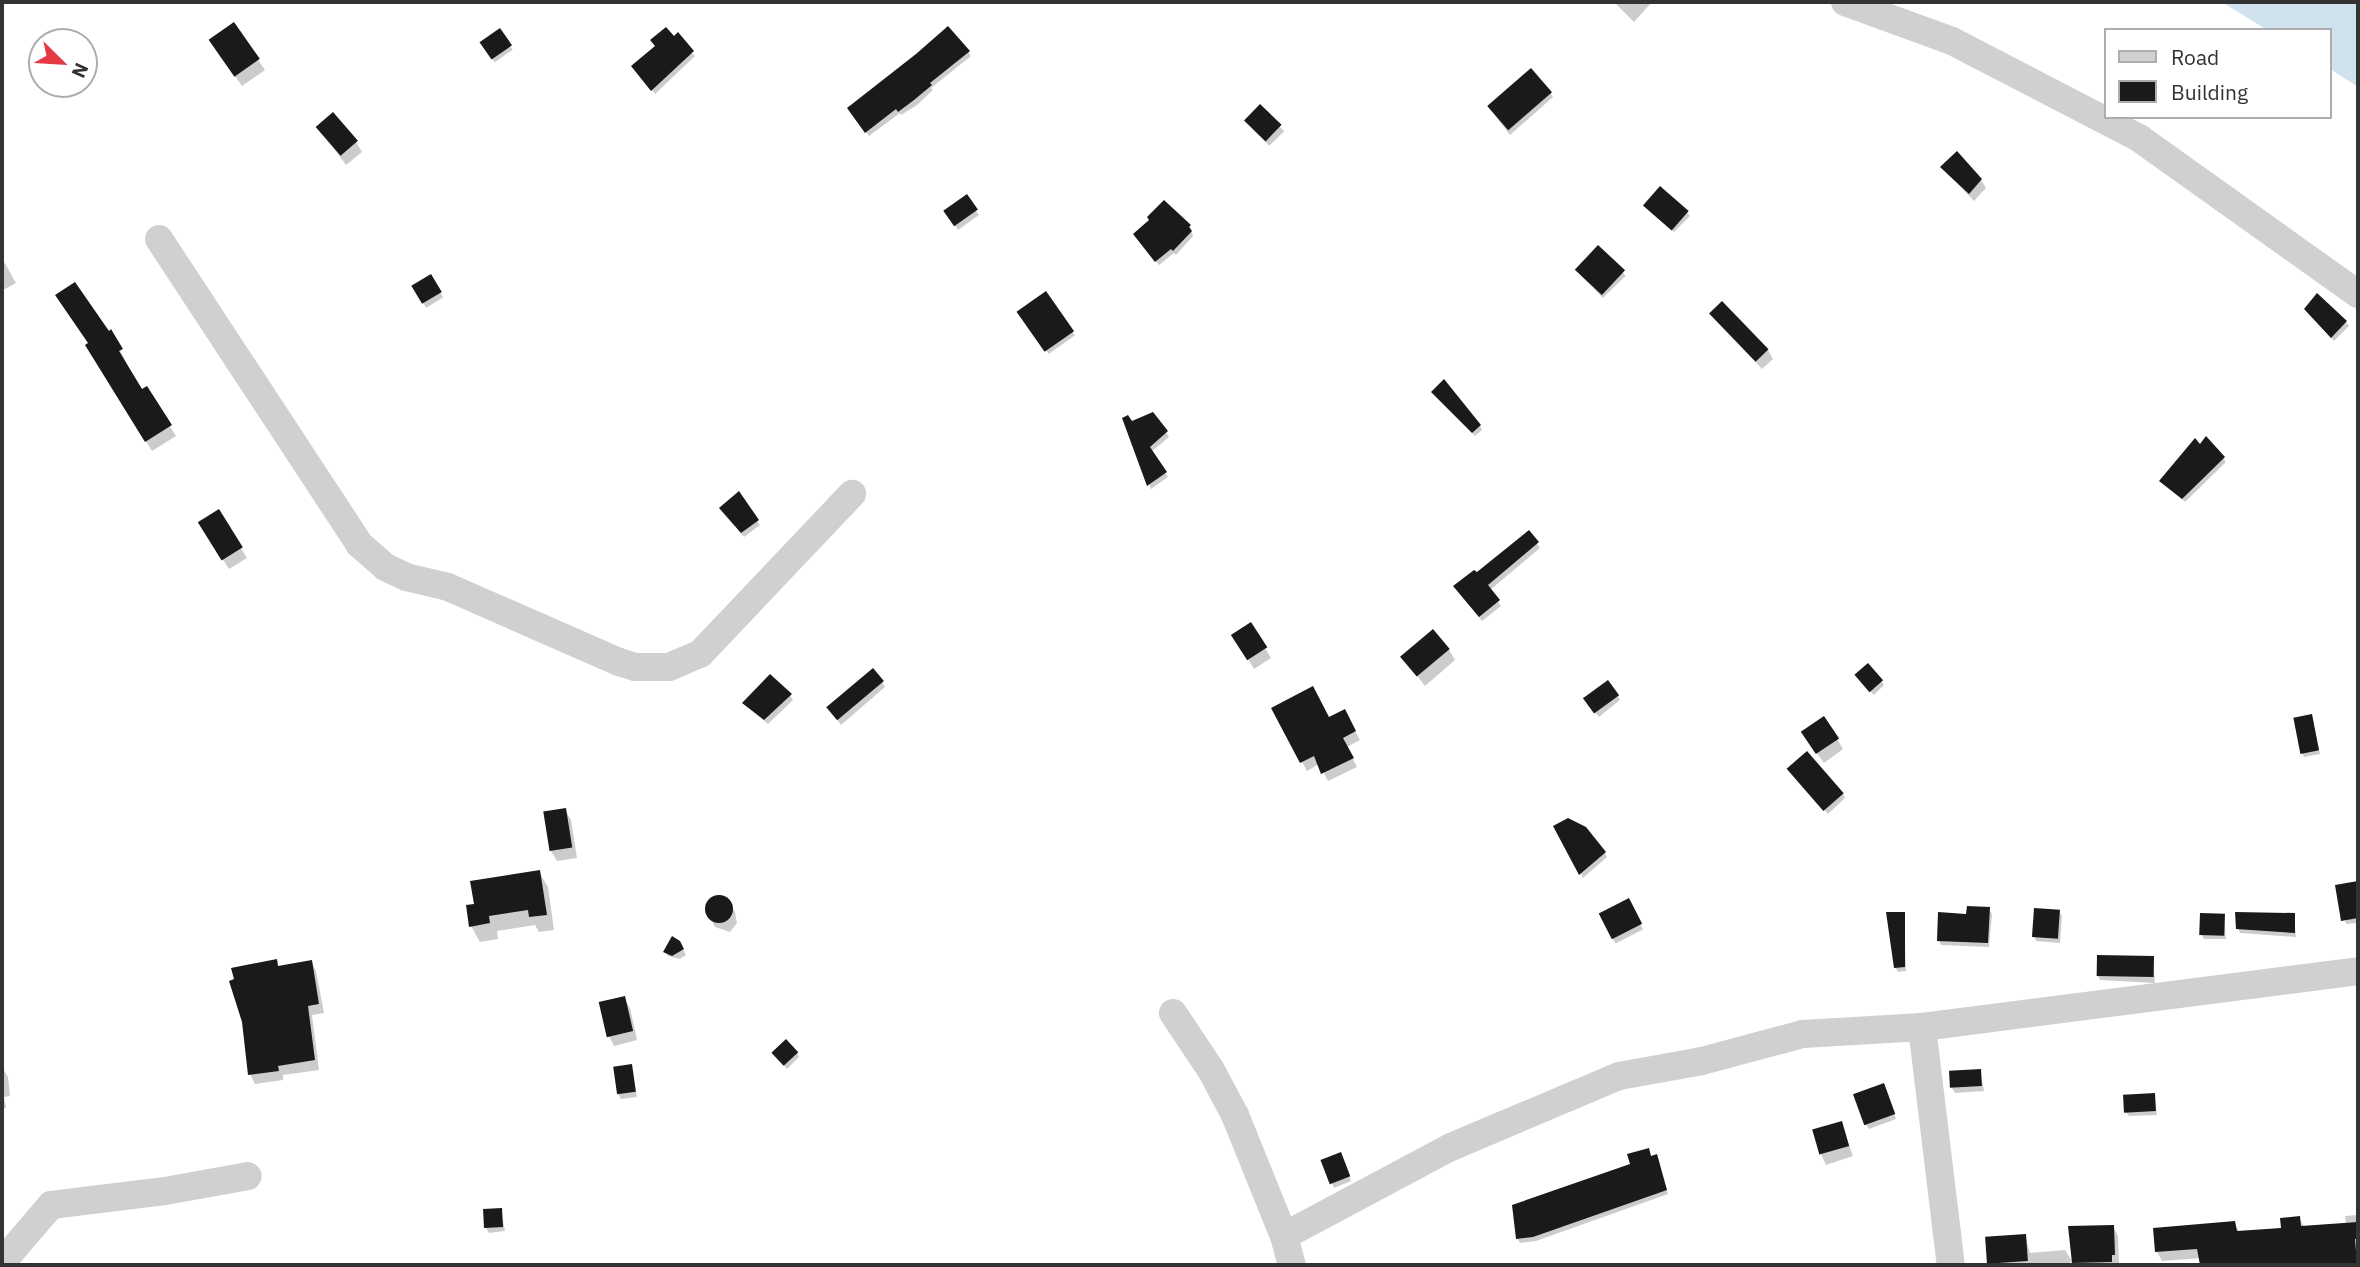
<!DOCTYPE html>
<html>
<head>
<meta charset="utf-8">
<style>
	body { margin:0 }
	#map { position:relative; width:2360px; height:1267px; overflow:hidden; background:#fff; font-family:"IBM Plex Sans",sans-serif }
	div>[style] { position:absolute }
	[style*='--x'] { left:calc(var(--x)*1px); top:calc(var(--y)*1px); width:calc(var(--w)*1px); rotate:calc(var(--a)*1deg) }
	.water>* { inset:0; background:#cfe2ee }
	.shadow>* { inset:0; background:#0003; transform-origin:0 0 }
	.building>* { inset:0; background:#1a1a1a; transform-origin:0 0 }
	.round { border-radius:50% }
	.minor>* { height:28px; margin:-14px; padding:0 14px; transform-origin:14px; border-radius:14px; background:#d0d0d0 }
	span { translate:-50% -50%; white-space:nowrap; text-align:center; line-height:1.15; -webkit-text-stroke:7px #fff; paint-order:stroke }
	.frame { position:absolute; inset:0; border:4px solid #333; pointer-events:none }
	.legend { position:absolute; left:2104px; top:28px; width:228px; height:91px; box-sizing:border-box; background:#fff; border:2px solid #adadad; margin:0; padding:9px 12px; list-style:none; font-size:21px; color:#333 }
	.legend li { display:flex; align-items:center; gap:14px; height:35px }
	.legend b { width:35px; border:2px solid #adadad }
	.north { position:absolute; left:28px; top:28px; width:70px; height:70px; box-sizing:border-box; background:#fff; border:2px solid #adadad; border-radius:50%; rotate:114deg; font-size:19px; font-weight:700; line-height:28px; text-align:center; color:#333 }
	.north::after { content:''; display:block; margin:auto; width:24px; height:32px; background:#e63946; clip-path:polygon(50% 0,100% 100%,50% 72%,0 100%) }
</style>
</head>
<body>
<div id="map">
	<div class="water">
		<div style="clip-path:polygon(2222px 2px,2358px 2px,2358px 87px,2330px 69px,2330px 30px,2267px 30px)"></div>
	</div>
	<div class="shadow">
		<div style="clip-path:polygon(1614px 2px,1652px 2px,1634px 22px)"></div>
		<div style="clip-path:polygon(234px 25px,265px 70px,242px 86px,217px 51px)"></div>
		<div style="left:499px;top:30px;width:24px;height:22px;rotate:55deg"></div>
		<div style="clip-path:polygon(674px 39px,695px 56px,655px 94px,636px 71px)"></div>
		<div style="clip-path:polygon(968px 52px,971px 56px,931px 88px,933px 90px,917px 105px,901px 115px,900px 113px,869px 136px,851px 112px)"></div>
		<div style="clip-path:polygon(1550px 93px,1553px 97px,1510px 135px,1490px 109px)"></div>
		<div style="left:1260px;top:106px;width:35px;height:21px;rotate:46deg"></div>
		<div style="clip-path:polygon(318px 127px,356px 142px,362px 152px,346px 165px)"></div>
		<div style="clip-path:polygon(1942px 168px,1981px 180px,1986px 188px,1974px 201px)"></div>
		<div style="clip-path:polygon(1164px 202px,1190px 226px,1193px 236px,1176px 255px,1174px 253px,1159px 265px,1138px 239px)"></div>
		<div style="clip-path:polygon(1646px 206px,1687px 212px,1690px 216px,1674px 232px)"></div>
		<div style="clip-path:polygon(946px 211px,976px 211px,979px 215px,958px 230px)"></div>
		<div style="left:1598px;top:247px;width:40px;height:32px;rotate:46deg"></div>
		<div style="clip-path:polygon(2px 258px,16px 283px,3px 290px,2px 289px)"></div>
		<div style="left:430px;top:276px;width:25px;height:20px;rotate:58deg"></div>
		<div style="left:1045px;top:293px;width:52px;height:32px;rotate:55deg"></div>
		<div style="clip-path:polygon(2306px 309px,2346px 322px,2349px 326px,2334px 341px)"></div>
		<div style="clip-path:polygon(1711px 314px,1768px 350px,1773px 359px,1762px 369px)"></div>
		<div style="clip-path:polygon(111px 332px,141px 392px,146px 388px,176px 436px,152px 451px,87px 346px)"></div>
		<div style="clip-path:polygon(1434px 393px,1480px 426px,1482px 430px,1475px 436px)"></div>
		<div style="clip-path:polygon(1153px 414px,1169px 437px,1151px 452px,1168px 477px,1151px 489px,1124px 419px,1131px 423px)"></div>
		<div style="clip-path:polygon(2200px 446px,2223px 458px,2226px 462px,2185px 502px,2161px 481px)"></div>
		<div style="clip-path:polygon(739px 494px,760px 525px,744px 537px,724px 513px)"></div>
		<div style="clip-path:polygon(219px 511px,247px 558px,229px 569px,206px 533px)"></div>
		<div style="clip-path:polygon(1529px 532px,1540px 548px,1490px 590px,1501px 606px,1482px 621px,1458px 591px)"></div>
		<div style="clip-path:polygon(1234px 636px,1265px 648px,1271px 658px,1254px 669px)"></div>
		<div style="clip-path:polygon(1449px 650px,1455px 660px,1425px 686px,1403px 657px)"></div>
		<div style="clip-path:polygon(1860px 680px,1881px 681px,1884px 685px,1874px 695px)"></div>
		<div style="clip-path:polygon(882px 682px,885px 687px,841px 725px,831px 711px)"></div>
		<div style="clip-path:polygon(790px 695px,793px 700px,768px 724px,744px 703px)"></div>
		<div style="clip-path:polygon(1618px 696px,1620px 700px,1599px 717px,1588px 704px)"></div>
		<div style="clip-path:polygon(1273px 709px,1329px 719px,1344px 711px,1360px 740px,1347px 747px,1357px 767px,1328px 781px,1319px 764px,1307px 771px)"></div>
		<div style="clip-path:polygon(2311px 716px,2320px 754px,2304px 757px,2302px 753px)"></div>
		<div style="clip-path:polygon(1837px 739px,1843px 749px,1824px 763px,1809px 742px)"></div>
		<div style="clip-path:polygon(1792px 774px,1843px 794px,1845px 798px,1828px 814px)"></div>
		<div style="clip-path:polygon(565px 810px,571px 820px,577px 858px,557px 861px,551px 851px)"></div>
		<div style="clip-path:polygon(1555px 827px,1605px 853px,1607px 857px,1583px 878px)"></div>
		<div style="clip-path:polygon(539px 872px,548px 887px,554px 930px,539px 932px,535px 925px,497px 931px,498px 939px,480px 942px,471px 926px,475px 905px)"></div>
		<div style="clip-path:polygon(2358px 883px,2358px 923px,2346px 924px,2337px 887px)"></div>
		<div style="clip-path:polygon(719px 896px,729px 902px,735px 912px,737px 923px,730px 932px,715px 927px,707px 911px,709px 901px)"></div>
		<div style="left:1628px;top:900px;width:33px;height:31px;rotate:63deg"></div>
		<div style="clip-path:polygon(1989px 909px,1992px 914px,1989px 947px,1941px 945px,1939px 941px,1967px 916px)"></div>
		<div style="clip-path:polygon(2059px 911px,2062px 916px,2060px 943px,2036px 941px,2034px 936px)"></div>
		<div style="clip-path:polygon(1904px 913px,1906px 971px,1898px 972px,1895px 967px)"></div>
		<div style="clip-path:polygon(2294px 915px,2296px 937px,2240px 933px,2238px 928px)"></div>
		<div style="clip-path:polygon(2224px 916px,2226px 939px,2204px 939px,2201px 934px)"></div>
		<div style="clip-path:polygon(679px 942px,686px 955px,680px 959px,668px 956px,665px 952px)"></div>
		<div style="clip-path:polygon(2153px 958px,2155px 983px,2100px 980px,2098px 976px)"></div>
		<div style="clip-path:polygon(276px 961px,279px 967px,311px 962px,316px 971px,324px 1013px,312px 1015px,319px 1070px,283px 1075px,283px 1080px,255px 1084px,250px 1074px)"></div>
		<div style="clip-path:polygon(624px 998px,630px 1008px,637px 1040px,614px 1046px,609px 1036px)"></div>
		<div style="clip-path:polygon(797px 1053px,799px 1057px,787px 1069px,774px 1054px)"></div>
		<div style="clip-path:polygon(631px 1066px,637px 1097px,621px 1099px,619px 1095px)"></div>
		<div style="clip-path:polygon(2px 1067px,8px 1077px,10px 1096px,4px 1097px,6px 1108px,2px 1109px)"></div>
		<div style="clip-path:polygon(1980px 1071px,1984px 1091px,1955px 1093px,1952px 1088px)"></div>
		<div style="clip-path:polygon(1885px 1089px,1896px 1119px,1869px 1129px,1866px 1125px)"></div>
		<div style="clip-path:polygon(2154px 1095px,2157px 1115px,2129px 1116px,2126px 1112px)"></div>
		<div style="clip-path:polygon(1841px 1123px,1853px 1156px,1826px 1165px,1821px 1154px)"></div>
		<div style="clip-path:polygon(1656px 1156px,1668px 1194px,1536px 1241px,1520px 1243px,1517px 1238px)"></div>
		<div style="clip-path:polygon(1343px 1159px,1351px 1181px,1334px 1188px,1323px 1161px)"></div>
		<div style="clip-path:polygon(501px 1210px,505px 1231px,489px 1233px,486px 1228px)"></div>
		<div style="clip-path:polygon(2358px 1215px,2358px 1265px,2202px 1265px,2202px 1258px,2162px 1261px,2157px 1252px,2234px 1223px,2240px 1233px,2282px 1229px,2299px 1218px,2305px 1228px,2346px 1224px,2345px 1216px)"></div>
		<div style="clip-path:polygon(2113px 1227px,2118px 1236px,2119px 1264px,2116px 1265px,2073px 1265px,2070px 1260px,2071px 1265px,1989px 1265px,1987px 1239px,2025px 1236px,2030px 1253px,2065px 1250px,2072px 1261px,2070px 1228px)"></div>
	</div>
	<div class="building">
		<div style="left:234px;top:22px;width:45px;height:31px;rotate:55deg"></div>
		<div style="clip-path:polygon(948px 26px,970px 51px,930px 83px,932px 85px,914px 100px,898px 112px,896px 109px,865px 133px,847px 108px,916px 54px)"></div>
		<div style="clip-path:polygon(666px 27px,674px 36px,678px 32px,694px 51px,651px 91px,631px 66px,655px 46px,650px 40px)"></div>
		<div style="left:500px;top:28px;width:21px;height:25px;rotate:55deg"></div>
		<div style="left:1531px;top:68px;width:32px;height:58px;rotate:49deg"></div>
		<div style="left:1260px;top:104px;width:30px;height:23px;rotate:44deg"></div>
		<div style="left:333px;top:112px;width:38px;height:23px;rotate:49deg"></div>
		<div style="clip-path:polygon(1957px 151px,1982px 179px,1969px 194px,1940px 167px)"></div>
		<div style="left:1660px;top:186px;width:38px;height:26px;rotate:41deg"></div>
		<div style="left:967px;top:194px;width:19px;height:29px;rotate:55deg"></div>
		<div style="clip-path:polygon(1164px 200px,1191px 225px,1189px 227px,1192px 231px,1173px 251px,1171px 249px,1155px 262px,1133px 234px,1149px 220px,1147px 217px)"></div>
		<div style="left:1598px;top:245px;width:37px;height:34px;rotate:43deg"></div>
		<div style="left:431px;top:274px;width:21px;height:23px;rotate:59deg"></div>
		<div style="clip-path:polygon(75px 282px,109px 331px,111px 329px,123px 349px,119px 351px,142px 389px,147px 386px,172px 425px,145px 442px,85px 345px,88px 343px,55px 295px)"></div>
		<div style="left:1046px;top:291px;width:49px;height:36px;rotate:55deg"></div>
		<div style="clip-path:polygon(2317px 293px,2347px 321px,2331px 338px,2304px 309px)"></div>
		<div style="left:1722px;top:301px;width:67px;height:18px;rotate:46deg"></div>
		<div style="clip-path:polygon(1444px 379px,1481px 425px,1472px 433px,1431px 392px)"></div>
		<div style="clip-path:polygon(1153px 412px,1168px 431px,1150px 447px,1167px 472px,1147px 486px,1122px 418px,1128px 415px,1132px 421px)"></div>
		<div style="clip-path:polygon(2206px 436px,2225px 457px,2182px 499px,2159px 481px,2195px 438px,2200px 444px)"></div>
		<div style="clip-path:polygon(739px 491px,759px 520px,741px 533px,719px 508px)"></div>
		<div style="left:219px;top:509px;width:45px;height:25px;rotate:58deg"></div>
		<div style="clip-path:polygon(1529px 530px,1539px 542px,1488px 585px,1500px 600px,1479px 617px,1453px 586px,1474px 570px,1477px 572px)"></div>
		<div style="left:1251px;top:622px;width:30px;height:24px;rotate:57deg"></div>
		<div style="left:1433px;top:629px;width:26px;height:43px;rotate:50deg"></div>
		<div style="left:1868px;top:663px;width:23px;height:18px;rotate:49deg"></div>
		<div style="left:873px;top:668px;width:17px;height:61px;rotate:50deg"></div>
		<div style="clip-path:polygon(770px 674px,792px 694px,764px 720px,742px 703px)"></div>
		<div style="left:1608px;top:680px;width:19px;height:31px;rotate:54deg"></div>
		<div style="clip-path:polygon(1313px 686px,1329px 717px,1345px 709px,1356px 731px,1343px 738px,1354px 758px,1321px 774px,1314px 756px,1300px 763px,1271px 708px)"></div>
		<div style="left:2312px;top:714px;width:37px;height:19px;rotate:79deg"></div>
		<div style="left:1824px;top:716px;width:27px;height:28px;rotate:56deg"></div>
		<div style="left:1807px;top:751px;width:56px;height:27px;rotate:49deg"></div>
		<div style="left:566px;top:808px;width:40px;height:23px;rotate:81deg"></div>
		<div style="clip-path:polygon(1568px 818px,1586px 827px,1606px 852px,1579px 875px,1553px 826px)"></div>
		<div style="clip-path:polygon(540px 870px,547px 915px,529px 917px,528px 910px,489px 916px,490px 923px,469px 927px,466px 905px,474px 904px,470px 881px)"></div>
		<div style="clip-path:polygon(2358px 881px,2358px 918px,2341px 921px,2335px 885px)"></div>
		<div class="round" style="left:705px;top:895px;width:28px;height:28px"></div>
		<div style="left:1629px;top:898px;width:29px;height:34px;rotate:63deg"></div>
		<div style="clip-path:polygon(1967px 906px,1990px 907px,1988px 943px,1937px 941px,1938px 912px,1966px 914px)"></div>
		<div style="left:2034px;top:908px;width:26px;height:29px;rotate:4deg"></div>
		<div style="clip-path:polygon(1886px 912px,1905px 912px,1905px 967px,1894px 968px)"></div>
		<div style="clip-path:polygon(2235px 912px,2295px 913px,2295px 933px,2236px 929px)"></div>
		<div style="left:2200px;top:913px;width:25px;height:22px;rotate:2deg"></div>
		<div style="clip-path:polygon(672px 936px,680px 941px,684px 949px,672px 956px,663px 952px)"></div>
		<div style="left:2097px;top:955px;width:57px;height:21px;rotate:1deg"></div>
		<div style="clip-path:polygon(277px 959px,278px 966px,312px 960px,319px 1004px,308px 1006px,315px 1060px,278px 1066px,279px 1071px,248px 1075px,242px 1022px,229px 981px,234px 979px,231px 968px)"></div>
		<div style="left:625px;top:996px;width:36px;height:27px;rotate:77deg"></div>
		<div style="left:786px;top:1039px;width:18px;height:20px;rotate:47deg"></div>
		<div style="left:632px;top:1064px;width:28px;height:19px;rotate:82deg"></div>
		<div style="left:1981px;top:1069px;width:17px;height:32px;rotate:87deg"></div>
		<div style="left:1884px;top:1083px;width:33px;height:33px;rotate:70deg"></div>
		<div style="left:2155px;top:1093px;width:18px;height:32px;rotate:87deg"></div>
		<div style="left:1842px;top:1121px;width:26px;height:31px;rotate:74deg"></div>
		<div style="clip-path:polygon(1649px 1148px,1651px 1156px,1657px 1154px,1667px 1190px,1533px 1237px,1516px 1239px,1512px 1205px,1630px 1164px,1627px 1154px)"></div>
		<div style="left:1341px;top:1152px;width:26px;height:22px;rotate:69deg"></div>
		<div style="left:502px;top:1208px;width:19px;height:19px;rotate:87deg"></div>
		<div style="clip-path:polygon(2300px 1216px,2301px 1226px,2358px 1222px,2358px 1239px,2355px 1239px,2357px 1263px,2200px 1265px,2197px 1249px,2155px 1252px,2153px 1228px,2235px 1221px,2237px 1231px,2281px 1228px,2280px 1218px)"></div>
		<div style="clip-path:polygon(2114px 1225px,2115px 1255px,2112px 1255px,2112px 1262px,2072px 1263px,2068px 1226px)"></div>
		<div style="left:2026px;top:1234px;width:27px;height:41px;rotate:86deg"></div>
	</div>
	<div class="minor">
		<div style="--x:1845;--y:2;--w:114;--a:20"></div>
		<div style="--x:1952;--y:41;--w:211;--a:27.4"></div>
		<div style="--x:2139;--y:138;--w:269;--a:35.5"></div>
		<div style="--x:159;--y:239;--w:365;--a:56.7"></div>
		<div style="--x:359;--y:544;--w:35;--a:41"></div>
		<div style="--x:385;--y:567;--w:23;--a:25"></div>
		<div style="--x:406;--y:577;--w:43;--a:13.4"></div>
		<div style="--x:448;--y:587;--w:187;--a:23.7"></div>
		<div style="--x:619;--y:662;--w:17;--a:17"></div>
		<div style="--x:635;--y:667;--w:34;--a:0"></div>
		<div style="--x:669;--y:667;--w:34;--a:-23"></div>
		<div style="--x:700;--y:654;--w:221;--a:-46.5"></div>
		<div style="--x:1173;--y:1013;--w:69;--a:56.3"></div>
		<div style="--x:1211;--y:1070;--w:51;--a:61.9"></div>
		<div style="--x:1235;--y:1115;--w:131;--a:68"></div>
		<div style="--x:1284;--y:1236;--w:30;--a:75"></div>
		<div style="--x:1922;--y:1027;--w:240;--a:83.1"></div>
		<div style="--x:1284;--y:1236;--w:189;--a:-28.1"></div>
		<div style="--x:1451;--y:1147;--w:182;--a:-22.9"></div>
		<div style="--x:1619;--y:1076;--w:84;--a:-10.2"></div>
		<div style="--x:1702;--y:1061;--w:105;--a:-15"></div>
		<div style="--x:1803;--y:1034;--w:119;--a:-3.4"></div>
		<div style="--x:1922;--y:1027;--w:440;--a:-7.3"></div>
		<div style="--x:2;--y:1254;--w:8;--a:-7"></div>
		<div style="--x:10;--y:1253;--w:63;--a:-49.5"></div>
		<div style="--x:51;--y:1205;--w:115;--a:-7"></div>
		<div style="--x:165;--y:1191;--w:84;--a:-10.2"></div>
	</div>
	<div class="frame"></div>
	<ul class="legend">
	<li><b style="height:9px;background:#d0d0d0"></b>Road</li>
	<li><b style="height:19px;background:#1a1a1a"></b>Building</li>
	</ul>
	<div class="north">N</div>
</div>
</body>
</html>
